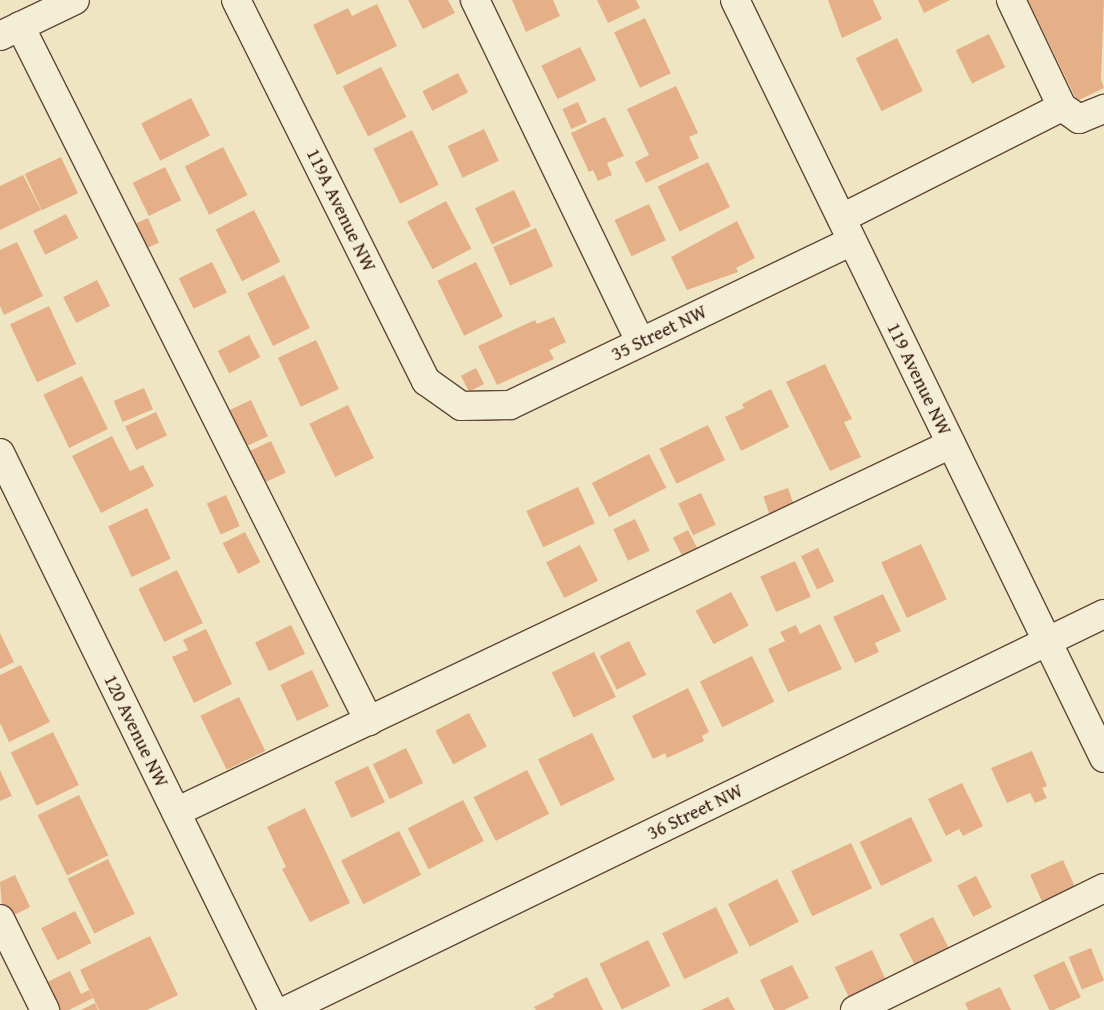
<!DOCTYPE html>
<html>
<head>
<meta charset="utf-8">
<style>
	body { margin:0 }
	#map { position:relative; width:1104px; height:1010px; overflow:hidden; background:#f0e5c2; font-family:"Gentium Book Plus",serif }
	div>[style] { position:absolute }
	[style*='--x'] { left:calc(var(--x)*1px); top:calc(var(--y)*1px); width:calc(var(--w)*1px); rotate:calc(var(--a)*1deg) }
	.building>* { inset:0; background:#e5b087; transform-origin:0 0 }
	.roads { filter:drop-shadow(1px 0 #604736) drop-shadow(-1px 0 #604736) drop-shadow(0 1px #604736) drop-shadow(0 -1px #604736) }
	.minor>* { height:28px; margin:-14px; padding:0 14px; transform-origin:14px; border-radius:14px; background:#f5eed7 }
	span { translate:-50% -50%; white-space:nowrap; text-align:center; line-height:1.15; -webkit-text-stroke:4px #f5eed7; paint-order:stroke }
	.street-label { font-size:19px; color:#301207 }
</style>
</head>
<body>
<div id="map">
	<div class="building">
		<div style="clip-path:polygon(408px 0,448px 0,455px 13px,423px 29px)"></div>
		<div style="clip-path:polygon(512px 0,553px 0,560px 16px,526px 32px)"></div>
		<div style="clip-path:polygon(597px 0,636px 0,640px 8px,608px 23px)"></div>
		<div style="clip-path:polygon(828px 0,873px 0,882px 19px,842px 38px)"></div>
		<div style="clip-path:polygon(918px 0,950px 0,924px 13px)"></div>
		<div style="clip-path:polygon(1028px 0,1104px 0,1101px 79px,1104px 88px,1077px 101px)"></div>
		<div style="clip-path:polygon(377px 4px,397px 46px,337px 75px,313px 25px,348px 8px,352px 16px)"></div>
		<div style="left:645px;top:18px;width:61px;height:34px;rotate:65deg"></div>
		<div style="left:989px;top:34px;width:37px;height:37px;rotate:64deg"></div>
		<div style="left:897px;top:38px;width:59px;height:46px;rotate:64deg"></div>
		<div style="left:580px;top:47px;width:37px;height:43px;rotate:64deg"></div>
		<div style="left:381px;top:67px;width:56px;height:43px;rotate:63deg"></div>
		<div style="left:458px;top:73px;width:22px;height:40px;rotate:63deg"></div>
		<div style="clip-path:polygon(676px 86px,698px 133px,689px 137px,699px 158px,646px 183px,635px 162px,649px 155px,627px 109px)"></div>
		<div style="left:191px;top:98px;width:42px;height:56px;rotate:63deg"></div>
		<div style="left:578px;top:102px;width:22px;height:17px;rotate:66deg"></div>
		<div style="clip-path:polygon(605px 117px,624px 156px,607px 163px,612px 175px,598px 181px,593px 170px,589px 172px,571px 133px)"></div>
		<div style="left:484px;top:129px;width:35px;height:40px;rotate:65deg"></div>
		<div style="left:412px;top:130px;width:61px;height:43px;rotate:64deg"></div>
		<div style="left:223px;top:147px;width:54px;height:43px;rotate:63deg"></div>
		<div style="left:61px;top:157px;width:40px;height:40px;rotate:65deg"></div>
		<div style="left:708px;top:162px;width:50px;height:56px;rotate:64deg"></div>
		<div style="left:165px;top:167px;width:37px;height:36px;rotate:64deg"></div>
		<div style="clip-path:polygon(23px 175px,41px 210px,0 230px,0 186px)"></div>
		<div style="left:514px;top:190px;width:40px;height:43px;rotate:65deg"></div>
		<div style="left:446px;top:201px;width:54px;height:44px;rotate:62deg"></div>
		<div style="left:649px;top:204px;width:40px;height:38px;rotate:65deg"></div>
		<div style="left:254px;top:210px;width:58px;height:43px;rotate:63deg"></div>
		<div style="left:66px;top:214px;width:27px;height:37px;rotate:63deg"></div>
		<div style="left:148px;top:218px;width:27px;height:15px;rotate:66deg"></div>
		<div style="clip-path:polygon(737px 221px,755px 258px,736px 268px,738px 272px,687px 290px,671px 257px)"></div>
		<div style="left:536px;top:228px;width:42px;height:47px;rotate:66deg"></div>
		<div style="clip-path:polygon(17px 242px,43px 296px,4px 315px,0 306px,0 250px)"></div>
		<div style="left:212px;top:262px;width:34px;height:37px;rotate:64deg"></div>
		<div style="left:476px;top:262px;width:61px;height:43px;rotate:64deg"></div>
		<div style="left:284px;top:275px;width:59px;height:41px;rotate:64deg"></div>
		<div style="left:97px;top:280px;width:29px;height:38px;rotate:63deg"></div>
		<div style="left:49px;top:306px;width:64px;height:43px;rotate:65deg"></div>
		<div style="clip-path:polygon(554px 317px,566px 342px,549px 350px,554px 359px,497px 385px,478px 346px,535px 320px,537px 324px)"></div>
		<div style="left:249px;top:335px;width:25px;height:35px;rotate:63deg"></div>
		<div style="left:316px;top:340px;width:54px;height:42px;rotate:65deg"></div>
		<div style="clip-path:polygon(825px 364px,852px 419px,844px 422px,861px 457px,830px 471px,786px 382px)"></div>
		<div style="left:476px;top:368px;width:18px;height:17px;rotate:63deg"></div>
		<div style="left:82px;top:376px;width:59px;height:43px;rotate:64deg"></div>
		<div style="left:144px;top:388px;width:23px;height:33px;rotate:67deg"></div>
		<div style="clip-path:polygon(771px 389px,789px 427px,741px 451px,725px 417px,744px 408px,742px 404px)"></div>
		<div style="left:251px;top:400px;width:40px;height:33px;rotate:65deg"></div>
		<div style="left:348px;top:405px;width:59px;height:43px;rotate:64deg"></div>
		<div style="left:156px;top:412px;width:26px;height:34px;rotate:65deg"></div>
		<div style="left:708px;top:425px;width:39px;height:54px;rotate:64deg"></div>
		<div style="clip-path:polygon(112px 436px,130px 471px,143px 465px,154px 486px,101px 513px,72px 456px)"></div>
		<div style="left:271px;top:441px;width:35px;height:32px;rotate:65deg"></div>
		<div style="left:649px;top:454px;width:38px;height:64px;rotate:63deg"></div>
		<div style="left:578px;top:487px;width:40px;height:57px;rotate:65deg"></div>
		<div style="left:788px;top:488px;width:24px;height:26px;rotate:71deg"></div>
		<div style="left:701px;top:493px;width:35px;height:25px;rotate:65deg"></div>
		<div style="left:226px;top:495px;width:34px;height:21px;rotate:66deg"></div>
		<div style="left:147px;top:508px;width:56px;height:43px;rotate:65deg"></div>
		<div style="left:635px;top:519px;width:35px;height:24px;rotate:65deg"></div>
		<div style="left:688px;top:530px;width:25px;height:17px;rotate:63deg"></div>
		<div style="left:245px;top:532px;width:34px;height:25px;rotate:63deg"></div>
		<div style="left:921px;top:544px;width:61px;height:44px;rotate:65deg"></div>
		<div style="left:580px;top:545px;width:40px;height:38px;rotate:63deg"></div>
		<div style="left:818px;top:548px;width:37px;height:19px;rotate:64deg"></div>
		<div style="left:795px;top:561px;width:39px;height:38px;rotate:66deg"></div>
		<div style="left:177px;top:570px;width:59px;height:43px;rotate:64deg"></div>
		<div style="left:731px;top:592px;width:38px;height:40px;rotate:62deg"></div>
		<div style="clip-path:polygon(883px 594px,901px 631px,875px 643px,879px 652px,855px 663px,833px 617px)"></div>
		<div style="clip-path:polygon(820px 624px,842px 669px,788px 692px,768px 649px,785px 641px,780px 632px,796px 625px,800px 634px)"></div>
		<div style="left:291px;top:625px;width:32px;height:40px;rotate:64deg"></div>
		<div style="clip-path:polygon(206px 629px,232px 684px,194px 703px,172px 657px,188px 650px,183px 640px)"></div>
		<div style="clip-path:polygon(0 633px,14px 662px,0 669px)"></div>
		<div style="left:629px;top:641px;width:38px;height:33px;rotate:63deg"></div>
		<div style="left:594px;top:652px;width:50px;height:47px;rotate:64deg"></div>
		<div style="left:752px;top:656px;width:51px;height:58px;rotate:64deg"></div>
		<div style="clip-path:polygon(21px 665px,50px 722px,9px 742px,0 723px,0 675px)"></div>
		<div style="left:312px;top:670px;width:40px;height:35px;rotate:65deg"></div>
		<div style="clip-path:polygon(688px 688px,709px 732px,702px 736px,704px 741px,667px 758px,665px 753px,653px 759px,632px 716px)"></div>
		<div style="left:239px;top:697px;width:60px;height:43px;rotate:64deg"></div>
		<div style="left:469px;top:713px;width:38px;height:38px;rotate:62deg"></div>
		<div style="left:53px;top:732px;width:59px;height:47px;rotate:64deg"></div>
		<div style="left:592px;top:733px;width:52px;height:60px;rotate:64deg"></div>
		<div style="left:406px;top:748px;width:39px;height:37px;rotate:64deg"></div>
		<div style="clip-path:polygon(1032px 751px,1047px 786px,1042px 788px,1047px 798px,1035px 803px,1030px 793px,1007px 803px,991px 768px)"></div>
		<div style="left:368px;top:766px;width:40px;height:37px;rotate:65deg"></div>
		<div style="clip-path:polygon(0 770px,12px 796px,0 801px)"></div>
		<div style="left:527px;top:770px;width:49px;height:60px;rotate:63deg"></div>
		<div style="clip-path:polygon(962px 783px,983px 826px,963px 836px,959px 829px,946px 836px,928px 799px)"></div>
		<div style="left:79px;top:795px;width:67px;height:46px;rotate:64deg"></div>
		<div style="left:463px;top:800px;width:46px;height:62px;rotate:63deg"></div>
		<div style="clip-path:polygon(305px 808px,350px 903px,310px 922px,282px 869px,286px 867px,267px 827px)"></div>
		<div style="left:911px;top:817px;width:49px;height:57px;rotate:64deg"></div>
		<div style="left:399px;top:831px;width:49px;height:65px;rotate:63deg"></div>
		<div style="left:851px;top:843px;width:50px;height:66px;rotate:65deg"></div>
		<div style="left:108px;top:859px;width:61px;height:45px;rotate:64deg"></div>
		<div style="left:1063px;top:860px;width:37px;height:36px;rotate:66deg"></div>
		<div style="clip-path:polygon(15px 875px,30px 907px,3px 921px,0 882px)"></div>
		<div style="left:976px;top:876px;width:35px;height:21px;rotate:63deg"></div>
		<div style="left:777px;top:879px;width:48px;height:55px;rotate:63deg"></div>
		<div style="left:716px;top:907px;width:51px;height:60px;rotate:64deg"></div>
		<div style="left:75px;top:911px;width:36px;height:38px;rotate:63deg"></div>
		<div style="left:933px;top:917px;width:44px;height:38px;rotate:63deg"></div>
		<div style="clip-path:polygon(150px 936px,178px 995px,147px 1010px,99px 1010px,80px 970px)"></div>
		<div style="left:648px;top:940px;width:51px;height:54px;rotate:64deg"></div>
		<div style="left:1091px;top:948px;width:35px;height:24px;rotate:68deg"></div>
		<div style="left:872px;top:950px;width:42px;height:41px;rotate:65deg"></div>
		<div style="left:1064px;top:961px;width:40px;height:34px;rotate:65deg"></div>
		<div style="clip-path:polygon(792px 965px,809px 998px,784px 1010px,774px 1010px,760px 980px)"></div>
		<div style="clip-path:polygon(70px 971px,81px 994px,89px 990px,93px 998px,69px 1010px,57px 1010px,45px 983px)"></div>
		<div style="clip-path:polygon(587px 977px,603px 1010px,536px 1010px,534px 1007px,554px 997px,553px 994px)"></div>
		<div style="clip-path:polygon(1000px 987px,1011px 1010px,968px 1010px,965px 1003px)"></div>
		<div style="clip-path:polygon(728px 997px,735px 1010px,701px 1010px)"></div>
		<div style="clip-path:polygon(95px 1003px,98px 1010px,81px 1010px)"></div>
	</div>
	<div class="roads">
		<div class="minor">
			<div style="--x:236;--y:0;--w:426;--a:63.5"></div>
			<div style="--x:426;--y:381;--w:43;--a:35.5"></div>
			<div style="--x:461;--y:406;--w:49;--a:-1.2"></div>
			<div style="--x:510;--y:405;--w:379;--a:-25.6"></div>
			<div style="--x:475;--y:0;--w:380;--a:64.2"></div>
			<div style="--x:735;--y:0;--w:843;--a:64.04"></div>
			<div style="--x:1011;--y:0;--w:119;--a:64.5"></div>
			<div style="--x:1062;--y:107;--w:21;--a:35"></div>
			<div style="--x:1079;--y:119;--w:27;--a:-22"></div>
			<div style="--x:20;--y:26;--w:778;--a:63.34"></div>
			<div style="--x:0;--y:36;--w:83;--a:-25.6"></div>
			<div style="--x:842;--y:218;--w:246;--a:-26.8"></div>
			<div style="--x:0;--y:453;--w:620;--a:63.89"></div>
			<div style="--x:176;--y:812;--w:858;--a:-25.4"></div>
			<div style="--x:0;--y:919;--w:102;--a:63.7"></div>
			<div style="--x:287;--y:1010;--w:908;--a:-25.86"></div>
			<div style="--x:855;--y:1010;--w:277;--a:-26.1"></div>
		</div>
	</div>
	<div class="street-label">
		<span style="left:341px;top:210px;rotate:64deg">119A Avenue NW</span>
		<span style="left:659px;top:333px;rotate:-26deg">35 Street NW</span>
		<span style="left:919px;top:379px;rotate:64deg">119 Avenue NW</span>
		<span style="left:136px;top:731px;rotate:64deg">120 Avenue NW</span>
		<span style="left:695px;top:812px;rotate:-26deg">36 Street NW</span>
	</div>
</div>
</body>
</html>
